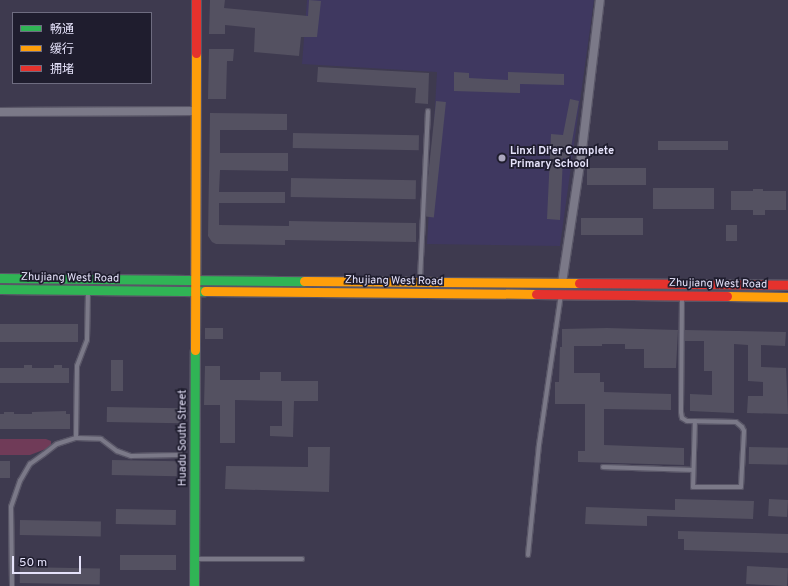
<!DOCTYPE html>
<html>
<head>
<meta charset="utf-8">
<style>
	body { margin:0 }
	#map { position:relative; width:788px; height:586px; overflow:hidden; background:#3e3a4f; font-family:Overpass,"Noto Sans SC",sans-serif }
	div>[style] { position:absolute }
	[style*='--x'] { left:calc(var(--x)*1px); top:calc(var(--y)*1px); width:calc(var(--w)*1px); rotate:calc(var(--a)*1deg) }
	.built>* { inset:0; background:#3f3860 }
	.green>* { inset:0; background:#703b58 }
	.building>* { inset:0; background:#545161; transform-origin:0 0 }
	.roads { filter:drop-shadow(1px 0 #595667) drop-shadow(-1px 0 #595667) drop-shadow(0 1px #595667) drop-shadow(0 -1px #595667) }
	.lane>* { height:4px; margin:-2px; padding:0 2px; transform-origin:2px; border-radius:2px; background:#7b7988 }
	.street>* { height:8px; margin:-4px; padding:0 4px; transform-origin:4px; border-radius:4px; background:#7b7988 }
	.fast>* { height:9px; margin:-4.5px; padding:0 4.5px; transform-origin:4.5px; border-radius:4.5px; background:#30b455 }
	.slow>* { height:9px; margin:-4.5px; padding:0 4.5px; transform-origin:4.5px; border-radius:4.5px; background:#ff9f0a }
	.jam>* { height:9px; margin:-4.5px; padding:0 4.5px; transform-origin:4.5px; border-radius:4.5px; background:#e5322d }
	.dots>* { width:11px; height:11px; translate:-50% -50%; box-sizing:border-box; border:2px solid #1f1d2e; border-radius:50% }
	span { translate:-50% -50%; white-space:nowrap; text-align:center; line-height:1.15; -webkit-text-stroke:3.5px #1f1d2e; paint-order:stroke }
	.poi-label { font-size:11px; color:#e5e2fa; font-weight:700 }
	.left { translate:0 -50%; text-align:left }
	.street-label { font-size:11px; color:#e5e2fa }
	.legend { position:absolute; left:12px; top:12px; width:140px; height:72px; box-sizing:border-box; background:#1f1d2e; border:1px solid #6e6c80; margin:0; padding:5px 7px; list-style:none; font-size:12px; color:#e5e2fa }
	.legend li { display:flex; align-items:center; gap:8px; height:20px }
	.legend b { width:20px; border:1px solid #6e6c80 }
	.scale { position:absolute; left:12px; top:556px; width:69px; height:18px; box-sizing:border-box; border:2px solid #e5e2fa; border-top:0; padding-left:5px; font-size:12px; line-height:14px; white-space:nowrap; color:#e5e2fa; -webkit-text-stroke:3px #1f1d2e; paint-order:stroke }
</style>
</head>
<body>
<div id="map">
	<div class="built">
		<div style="clip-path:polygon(307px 0,594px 0,560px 246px,427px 244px,437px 72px,302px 64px)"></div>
	</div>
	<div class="green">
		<div style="clip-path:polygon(0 439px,46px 439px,51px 441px,51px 447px,30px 455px,0 455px)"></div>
	</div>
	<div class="building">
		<div style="clip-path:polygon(210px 0,225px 0,224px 8px,308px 16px,309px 0,321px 1px,317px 37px,301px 37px,299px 56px,254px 52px,255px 28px,225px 25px,225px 34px,209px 34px)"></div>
		<div style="clip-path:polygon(209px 49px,234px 49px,233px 61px,227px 61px,226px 99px,208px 99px)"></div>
		<div style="clip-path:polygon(318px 67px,429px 73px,428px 104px,415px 103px,416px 88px,317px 82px)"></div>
		<div style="clip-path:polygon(454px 72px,469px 73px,469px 78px,508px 80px,508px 72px,564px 74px,564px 85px,520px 84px,520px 93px,454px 91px)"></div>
		<div style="clip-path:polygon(570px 99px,579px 101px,569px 159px,563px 158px,560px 220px,547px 219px,551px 134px,563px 135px)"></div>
		<div style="left:436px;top:101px;width:10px;height:116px;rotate:6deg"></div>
		<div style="clip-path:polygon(210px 113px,287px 114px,287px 130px,220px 130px,220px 153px,288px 153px,288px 171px,220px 170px,219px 192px,285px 192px,285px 203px,219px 203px,219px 225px,289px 226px,289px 221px,416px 223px,416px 242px,285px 240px,285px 245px,216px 244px,212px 242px,208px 236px)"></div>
		<div style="left:293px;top:133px;width:126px;height:15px;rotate:1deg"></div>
		<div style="left:658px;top:141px;width:70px;height:9px"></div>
		<div style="left:587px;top:168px;width:59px;height:17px"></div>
		<div style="left:291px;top:178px;width:125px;height:19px;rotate:1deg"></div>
		<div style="left:653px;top:188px;width:61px;height:21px"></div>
		<div style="clip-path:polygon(753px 189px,763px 189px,763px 191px,786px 191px,786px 210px,765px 210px,765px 215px,753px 215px,753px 210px,731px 210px,731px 191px,753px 191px)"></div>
		<div style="left:581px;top:218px;width:62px;height:17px"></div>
		<div style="left:726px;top:225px;width:11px;height:16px"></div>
		<div style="left:78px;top:324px;width:18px;height:78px;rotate:90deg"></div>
		<div style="left:205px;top:328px;width:18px;height:11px"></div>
		<div style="clip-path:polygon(607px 328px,678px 330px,676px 368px,644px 368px,644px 349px,625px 349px,625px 344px,602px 344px,602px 346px,574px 346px,574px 373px,600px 373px,600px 382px,604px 382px,604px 392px,671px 394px,671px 410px,604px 409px,604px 445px,684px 448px,684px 465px,578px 462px,578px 451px,585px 451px,585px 404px,555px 404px,555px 382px,559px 382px,560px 347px,562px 347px,562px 329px)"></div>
		<div style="clip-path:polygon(685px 330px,786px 332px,785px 346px,761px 345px,761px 367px,786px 368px,788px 414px,747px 413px,748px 396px,763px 396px,763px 382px,748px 381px,748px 345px,734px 344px,734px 413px,690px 411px,690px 394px,712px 395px,712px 371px,704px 371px,704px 341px,685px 341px)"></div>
		<div style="left:111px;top:360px;width:12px;height:31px"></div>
		<div style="clip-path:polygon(24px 365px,32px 365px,32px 368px,54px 368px,54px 365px,62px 365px,62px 368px,69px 368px,69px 383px,0 383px,0 368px,24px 368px)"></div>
		<div style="clip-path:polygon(205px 366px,220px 366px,220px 380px,260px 380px,260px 372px,281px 372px,281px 381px,318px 381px,318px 401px,294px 401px,293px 437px,270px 436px,270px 426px,282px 426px,282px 401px,235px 400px,235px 443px,220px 443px,220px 405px,204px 405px)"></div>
		<div style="left:107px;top:407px;width:73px;height:15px;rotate:1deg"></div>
		<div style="clip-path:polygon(66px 411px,66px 414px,70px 414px,70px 429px,0 429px,0 414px,4px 414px,4px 412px,14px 412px,14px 414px,32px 414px,32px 412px)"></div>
		<div style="clip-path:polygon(308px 447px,330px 447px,329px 492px,225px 489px,226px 466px,308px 467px)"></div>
		<div style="left:749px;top:447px;width:39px;height:17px;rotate:1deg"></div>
		<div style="left:112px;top:460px;width:65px;height:15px;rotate:1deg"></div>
		<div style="left:0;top:461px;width:10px;height:17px"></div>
		<div style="clip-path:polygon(675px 499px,754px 501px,753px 519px,647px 516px,647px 526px,585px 524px,586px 507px,675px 510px)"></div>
		<div style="left:769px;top:499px;width:19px;height:17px;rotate:3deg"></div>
		<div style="left:116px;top:509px;width:60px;height:15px;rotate:1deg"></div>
		<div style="left:20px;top:520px;width:81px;height:15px;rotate:1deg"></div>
		<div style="clip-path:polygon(678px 531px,788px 534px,788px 553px,684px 550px,684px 539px,678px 539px)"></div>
		<div style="left:120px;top:555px;width:56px;height:15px"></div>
		<div style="left:747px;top:566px;width:41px;height:18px;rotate:3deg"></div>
		<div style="left:20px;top:567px;width:80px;height:16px;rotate:1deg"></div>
	</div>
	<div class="roads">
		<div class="lane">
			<div style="--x:420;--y:280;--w:169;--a:-87.3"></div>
			<div style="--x:682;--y:296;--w:116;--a:90.5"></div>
			<div style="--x:681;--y:412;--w:6;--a:81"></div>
			<div style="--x:682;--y:418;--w:6;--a:31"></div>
			<div style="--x:687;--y:421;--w:49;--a:1.2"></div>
			<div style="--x:736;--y:422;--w:8;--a:40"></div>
			<div style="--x:742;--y:427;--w:4;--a:63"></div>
			<div style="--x:744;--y:431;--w:56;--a:93.1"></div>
			<div style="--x:741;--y:487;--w:48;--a:180"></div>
			<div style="--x:693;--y:487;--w:66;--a:-88.3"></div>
			<div style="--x:76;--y:438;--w:72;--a:-89.2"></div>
			<div style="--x:77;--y:366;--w:28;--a:-69"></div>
			<div style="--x:87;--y:340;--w:49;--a:-88.8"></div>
			<div style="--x:603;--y:467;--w:90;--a:1.9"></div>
			<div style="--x:528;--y:555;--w:111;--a:-84.3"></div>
			<div style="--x:539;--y:445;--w:152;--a:-81.7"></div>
			<div style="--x:195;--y:559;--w:107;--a:0"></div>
			<div style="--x:12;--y:586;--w:79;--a:-90.7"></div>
			<div style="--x:11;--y:507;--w:28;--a:-71"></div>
			<div style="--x:20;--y:481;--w:20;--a:-60"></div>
			<div style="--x:30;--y:464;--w:17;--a:-36"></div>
			<div style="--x:44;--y:454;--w:16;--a:-38"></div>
			<div style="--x:57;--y:444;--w:20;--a:-18"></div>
			<div style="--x:76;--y:438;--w:25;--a:2"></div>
			<div style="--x:101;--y:439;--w:20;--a:37"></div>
			<div style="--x:117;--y:451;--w:15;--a:20"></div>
			<div style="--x:131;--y:456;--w:49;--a:-1.2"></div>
		</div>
		<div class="street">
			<div style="--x:0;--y:112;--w:195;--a:-0.3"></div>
			<div style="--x:562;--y:283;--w:134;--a:-81.4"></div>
			<div style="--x:582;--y:150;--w:151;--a:-83.2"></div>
		</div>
		<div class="fast">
			<div style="--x:0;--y:278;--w:304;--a:0.6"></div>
			<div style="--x:0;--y:289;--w:205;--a:0.6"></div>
			<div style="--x:194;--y:586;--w:236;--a:-89.8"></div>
		</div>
		<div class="slow">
			<div style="--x:304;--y:281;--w:275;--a:0.4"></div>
			<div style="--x:205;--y:291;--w:331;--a:0.5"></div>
			<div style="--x:727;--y:296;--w:61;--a:0.9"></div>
			<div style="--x:195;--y:350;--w:297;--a:-89.8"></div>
		</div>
		<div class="jam">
			<div style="--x:196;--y:53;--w:53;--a:-90"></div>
			<div style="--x:579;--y:283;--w:209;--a:0.5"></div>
			<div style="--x:536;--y:294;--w:191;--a:0.6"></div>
		</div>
	</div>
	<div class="dots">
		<div style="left:502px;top:158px;background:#aba7be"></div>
	</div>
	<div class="poi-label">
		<span class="left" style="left:510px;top:158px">Linxi Di'er Complete<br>Primary School</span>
	</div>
	<div class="street-label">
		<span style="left:70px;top:278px;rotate:1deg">Zhujiang West Road</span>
		<span style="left:394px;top:281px;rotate:1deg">Zhujiang West Road</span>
		<span style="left:718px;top:284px;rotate:1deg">Zhujiang West Road</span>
		<span style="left:183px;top:438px;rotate:-90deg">Huadu South Street</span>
	</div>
	<ul class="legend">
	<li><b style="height:5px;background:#30b455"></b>畅通</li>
	<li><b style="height:5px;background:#ff9f0a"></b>缓行</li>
	<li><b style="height:5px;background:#e5322d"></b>拥堵</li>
	</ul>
	<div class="scale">50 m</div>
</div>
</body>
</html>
